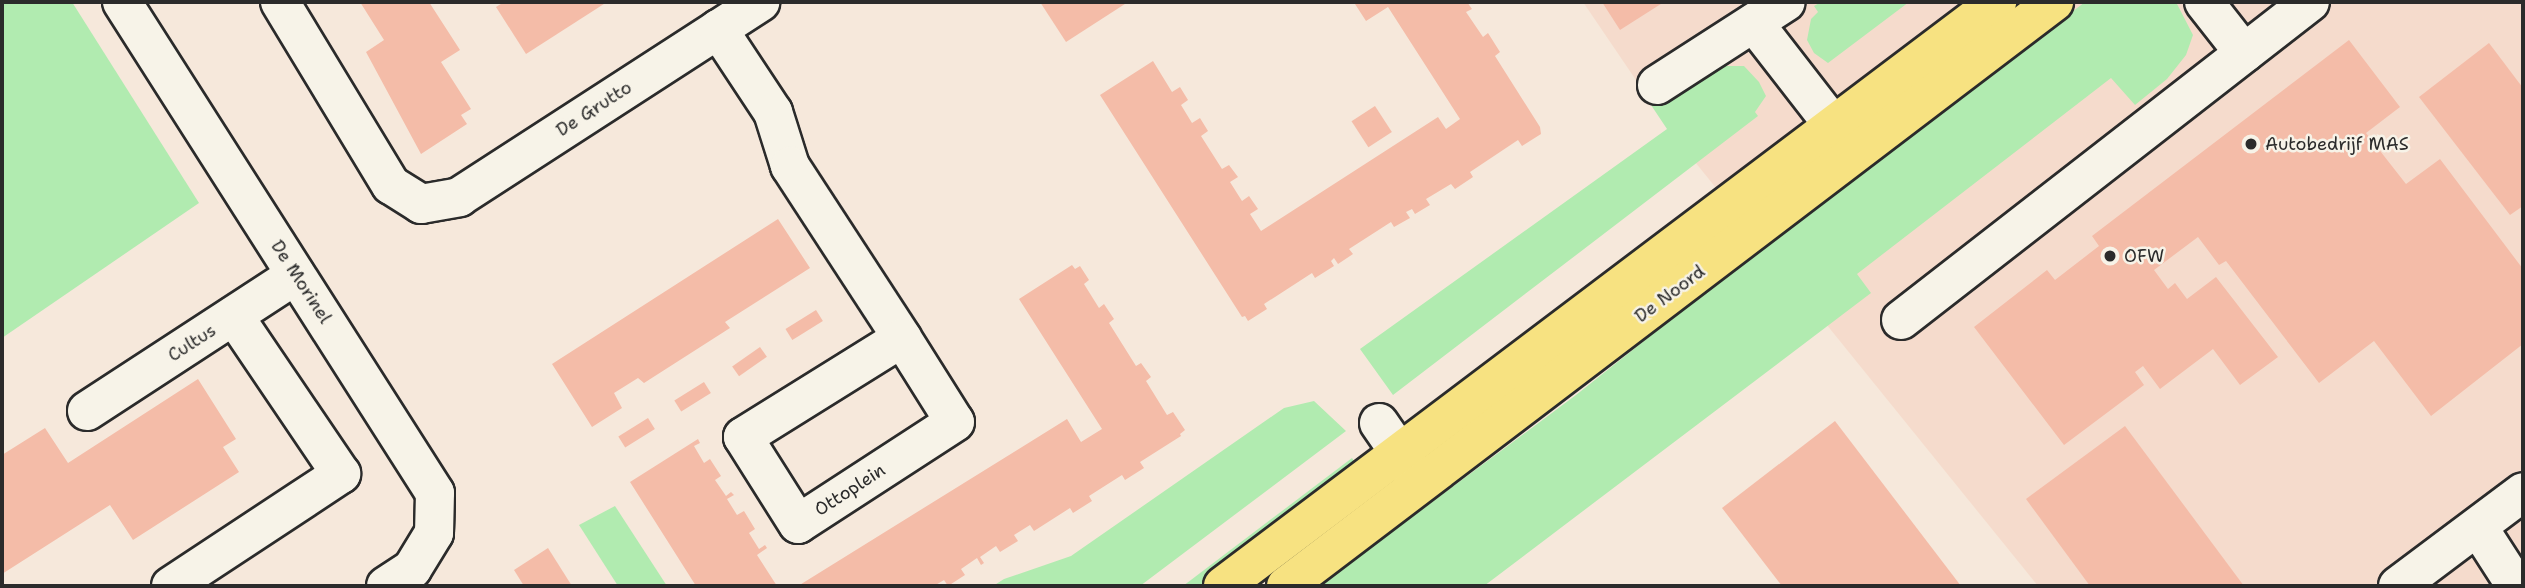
<!DOCTYPE html>
<html>
<head>
<meta charset="utf-8">
<style>
	body { margin:0 }
	#map { position:relative; width:2525px; height:588px; overflow:hidden; background:#f6e8db; font-family:"Shantell Sans",sans-serif }
	div>[style] { position:absolute }
	[style*='--x'] { left:calc(var(--x)*1px); top:calc(var(--y)*1px); width:calc(var(--w)*1px); rotate:calc(var(--a)*1deg) }
	.built>* { inset:0; background:#f5dbcc }
	.green>* { inset:0; background:#b1ebb0 }
	.building>* { inset:0; background:#f4bca8; transform-origin:0 0 }
	.roads { filter:drop-shadow(2px 0 #2b2b2b) drop-shadow(-2px 0 #2b2b2b) drop-shadow(0 2px #2b2b2b) drop-shadow(0 -2px #2b2b2b) }
	.minor>* { height:38px; margin:-19px; padding:0 19px; transform-origin:19px; border-radius:19px; background:#f7f3e8 }
	.major>* { height:38px; margin:-19px; padding:0 19px; transform-origin:19px; border-radius:19px; background:#f7e281 }
	.dots>* { width:19px; height:19px; translate:-50% -50%; box-sizing:border-box; border:4px solid #f7f3e8; border-radius:50% }
	span { translate:-50% -50%; white-space:nowrap; text-align:center; line-height:1.15; -webkit-text-stroke:5px #f7f3e8; paint-order:stroke }
	.street-label { font-size:18px; color:#2b2b2b }
	.poi-label { font-size:18px; color:#2b2b2b }
	.left { translate:0 -50%; text-align:left }
	.frame { position:absolute; inset:0; border:4px solid #2b2b2b; pointer-events:none }
</style>
</head>
<body>
<div id="map">
	<div class="built">
		<div style="clip-path:polygon(1583px 2px,2523px 2px,2523px 586px,2038px 586px,1674px 136px)"></div>
	</div>
	<div class="green">
		<div style="clip-path:polygon(2px 2px,72px 2px,199px 203px,2px 338px)"></div>
		<div style="clip-path:polygon(1821px 2px,1909px 2px,1828px 63px,1814px 53px,1807px 40px,1811px 19px,1818px 12px,1814px 6px)"></div>
		<div style="clip-path:polygon(2085px 2px,2176px 2px,2193px 35px,2186px 55px,2167px 79px,2135px 105px,2111px 78px,1857px 274px,1871px 293px,1484px 586px,1319px 586px,1576px 395px,1771px 240px)"></div>
		<div style="clip-path:polygon(1720px 60px,1724px 66px,1744px 66px,1759px 82px,1766px 96px,1755px 112px,1758px 116px,1393px 395px,1360px 349px,1667px 129px,1651px 105px)"></div>
		<div style="clip-path:polygon(1314px 401px,1346px 431px,1140px 586px,993px 586px,1004px 579px,1071px 556px,1284px 408px)"></div>
		<div style="clip-path:polygon(1352px 458px,1355px 463px,1331px 491px,1203px 586px,1183px 586px)"></div>
		<div style="clip-path:polygon(615px 506px,667px 586px,618px 586px,579px 525px)"></div>
	</div>
	<div class="building">
		<div style="clip-path:polygon(360px 2px,429px 2px,460px 50px,441px 62px,471px 109px,461px 115px,467px 124px,421px 154px,366px 52px,384px 40px)"></div>
		<div style="clip-path:polygon(504px 2px,607px 2px,526px 54px,496px 7px)"></div>
		<div style="clip-path:polygon(1040px 2px,1128px 2px,1066px 42px)"></div>
		<div style="clip-path:polygon(1358px 2px,1467px 2px,1472px 9px,1466px 12px,1483px 37px,1488px 33px,1500px 52px,1495px 56px,1540px 127px,1541px 134px,1522px 146px,1518px 140px,1470px 172px,1473px 177px,1455px 189px,1451px 184px,1426px 199px,1430px 205px,1415px 214px,1412px 209px,1406px 212px,1410px 218px,1394px 227px,1391px 222px,1349px 249px,1353px 254px,1338px 264px,1334px 258px,1331px 261px,1334px 266px,1315px 278px,1312px 273px,1264px 304px,1267px 309px,1248px 321px,1245px 316px,1242px 317px,1100px 95px,1153px 61px,1172px 92px,1180px 87px,1188px 100px,1181px 105px,1192px 123px,1200px 118px,1208px 131px,1201px 136px,1222px 169px,1229px 165px,1238px 177px,1230px 182px,1242px 201px,1249px 196px,1258px 209px,1250px 214px,1261px 231px,1438px 117px,1446px 129px,1460px 119px,1388px 7px,1366px 21px,1355px 4px)"></div>
		<div style="clip-path:polygon(1602px 2px,1664px 2px,1620px 30px)"></div>
		<div style="clip-path:polygon(2349px 40px,2400px 107px,2366px 133px,2406px 184px,2440px 159px,2523px 269px,2523px 344px,2431px 416px,2374px 341px,2319px 383px,2226px 261px,2219px 265px,2198px 237px,2154px 270px,2168px 289px,2175px 283px,2187px 299px,2216px 277px,2278px 357px,2240px 385px,2213px 349px,2160px 389px,2143px 366px,2135px 372px,2144px 385px,2064px 445px,1974px 327px,2047px 270px,2055px 280px,2099px 246px,2092px 236px)"></div>
		<div style="clip-path:polygon(2489px 43px,2523px 88px,2523px 206px,2510px 215px,2419px 97px)"></div>
		<div style="left:1375px;top:106px;width:31px;height:28px;rotate:57deg"></div>
		<div style="clip-path:polygon(778px 219px,810px 268px,725px 322px,730px 328px,644px 383px,638px 378px,614px 393px,622px 408px,592px 427px,552px 364px)"></div>
		<div style="clip-path:polygon(1072px 265px,1075px 269px,1080px 266px,1089px 280px,1084px 284px,1099px 308px,1104px 304px,1114px 319px,1109px 323px,1136px 366px,1141px 363px,1151px 377px,1146px 381px,1167px 415px,1173px 412px,1185px 430px,1180px 434px,1181px 436px,1140px 462px,1144px 468px,1125px 480px,1122px 475px,1089px 496px,1092px 501px,1073px 513px,1070px 508px,1034px 531px,1030px 525px,1014px 535px,1018px 541px,1000px 552px,996px 546px,980px 557px,984px 563px,981px 565px,977px 558px,961px 569px,965px 575px,948px 586px,944px 580px,934px 586px,798px 586px,1067px 419px,1081px 442px,1102px 429px,1019px 299px)"></div>
		<div style="left:816px;top:310px;width:13px;height:36px;rotate:58deg"></div>
		<div style="left:760px;top:347px;width:12px;height:34px;rotate:55deg"></div>
		<div style="clip-path:polygon(198px 379px,236px 439px,223px 447px,239px 472px,133px 540px,110px 505px,2px 574px,2px 455px,45px 428px,68px 463px)"></div>
		<div style="left:704px;top:382px;width:13px;height:35px;rotate:58deg"></div>
		<div style="left:648px;top:418px;width:13px;height:35px;rotate:58deg"></div>
		<div style="clip-path:polygon(1835px 421px,1961px 586px,1782px 586px,1722px 508px)"></div>
		<div style="clip-path:polygon(2125px 426px,2244px 586px,2090px 586px,2026px 499px)"></div>
		<div style="clip-path:polygon(698px 439px,700px 443px,694px 446px,704px 463px,710px 459px,721px 476px,715px 480px,726px 496px,731px 492px,734px 495px,727px 499px,737px 515px,744px 511px,755px 529px,749px 533px,759px 549px,765px 545px,767px 548px,757px 555px,777px 586px,696px 586px,630px 482px)"></div>
		<div style="clip-path:polygon(548px 548px,572px 586px,524px 586px,514px 570px)"></div>
	</div>
	<div class="roads">
		<div class="minor">
			<div style="--x:122;--y:2;--w:582;--a:57.48"></div>
			<div style="--x:435;--y:493;--w:40;--a:91.4"></div>
			<div style="--x:434;--y:533;--w:42;--a:121.4"></div>
			<div style="--x:412;--y:569;--w:31;--a:147"></div>
			<div style="--x:280;--y:2;--w:214;--a:58.8"></div>
			<div style="--x:391;--y:185;--w:36;--a:32"></div>
			<div style="--x:421;--y:204;--w:39;--a:-10"></div>
			<div style="--x:459;--y:197;--w:359;--a:-32.9"></div>
			<div style="--x:2204;--y:2;--w:65;--a:51.9"></div>
			<div style="--x:1754;--y:23;--w:129;--a:52.2"></div>
			<div style="--x:718;--y:29;--w:100;--a:56.5"></div>
			<div style="--x:773;--y:112;--w:57;--a:72.5"></div>
			<div style="--x:790;--y:166;--w:205;--a:56.9"></div>
			<div style="--x:902;--y:338;--w:99;--a:57.8"></div>
			<div style="--x:955;--y:422;--w:187;--a:147"></div>
			<div style="--x:798;--y:524;--w:103;--a:-122.3"></div>
			<div style="--x:743;--y:437;--w:187;--a:-31.9"></div>
			<div style="--x:1657;--y:85;--w:153;--a:-32.8"></div>
			<div style="--x:1901;--y:320;--w:518;--a:-37.87"></div>
			<div style="--x:87;--y:411;--w:249;--a:-33.1"></div>
			<div style="--x:1379;--y:423;--w:70;--a:55.4"></div>
			<div style="--x:2478;--y:527;--w:70;--a:57.2"></div>
			<div style="--x:171;--y:586;--w:204;--a:-33.4"></div>
			<div style="--x:341;--y:474;--w:191;--a:-124.1"></div>
			<div style="--x:2398;--y:586;--w:156;--a:-36.9"></div>
		</div>
		<div class="major">
			<div style="--x:1223;--y:586;--w:970;--a:-37.04"></div>
			<div style="--x:1286;--y:586;--w:965;--a:-37.25"></div>
		</div>
	</div>
	<div class="dots">
		<div style="left:2251px;top:144px;background:#2b2b2b"></div>
		<div style="left:2110px;top:256px;background:#2b2b2b"></div>
	</div>
	<div class="street-label">
		<span style="left:594px;top:109px;rotate:-33deg">De Grutto</span>
		<span style="left:301px;top:282px;rotate:57deg">De Morinel</span>
		<span style="left:1670px;top:294px;rotate:-37deg">De Noord</span>
		<span style="left:192px;top:343px;rotate:-33deg">Cultus</span>
		<span style="left:850px;top:490px;rotate:-33deg">Ottoplein</span>
	</div>
	<div class="poi-label">
		<span class="left" style="left:2265px;top:144px">Autobedrijf MAS</span>
		<span class="left" style="left:2124px;top:256px">OFW</span>
	</div>
	<div class="frame"></div>
</div>
</body>
</html>
